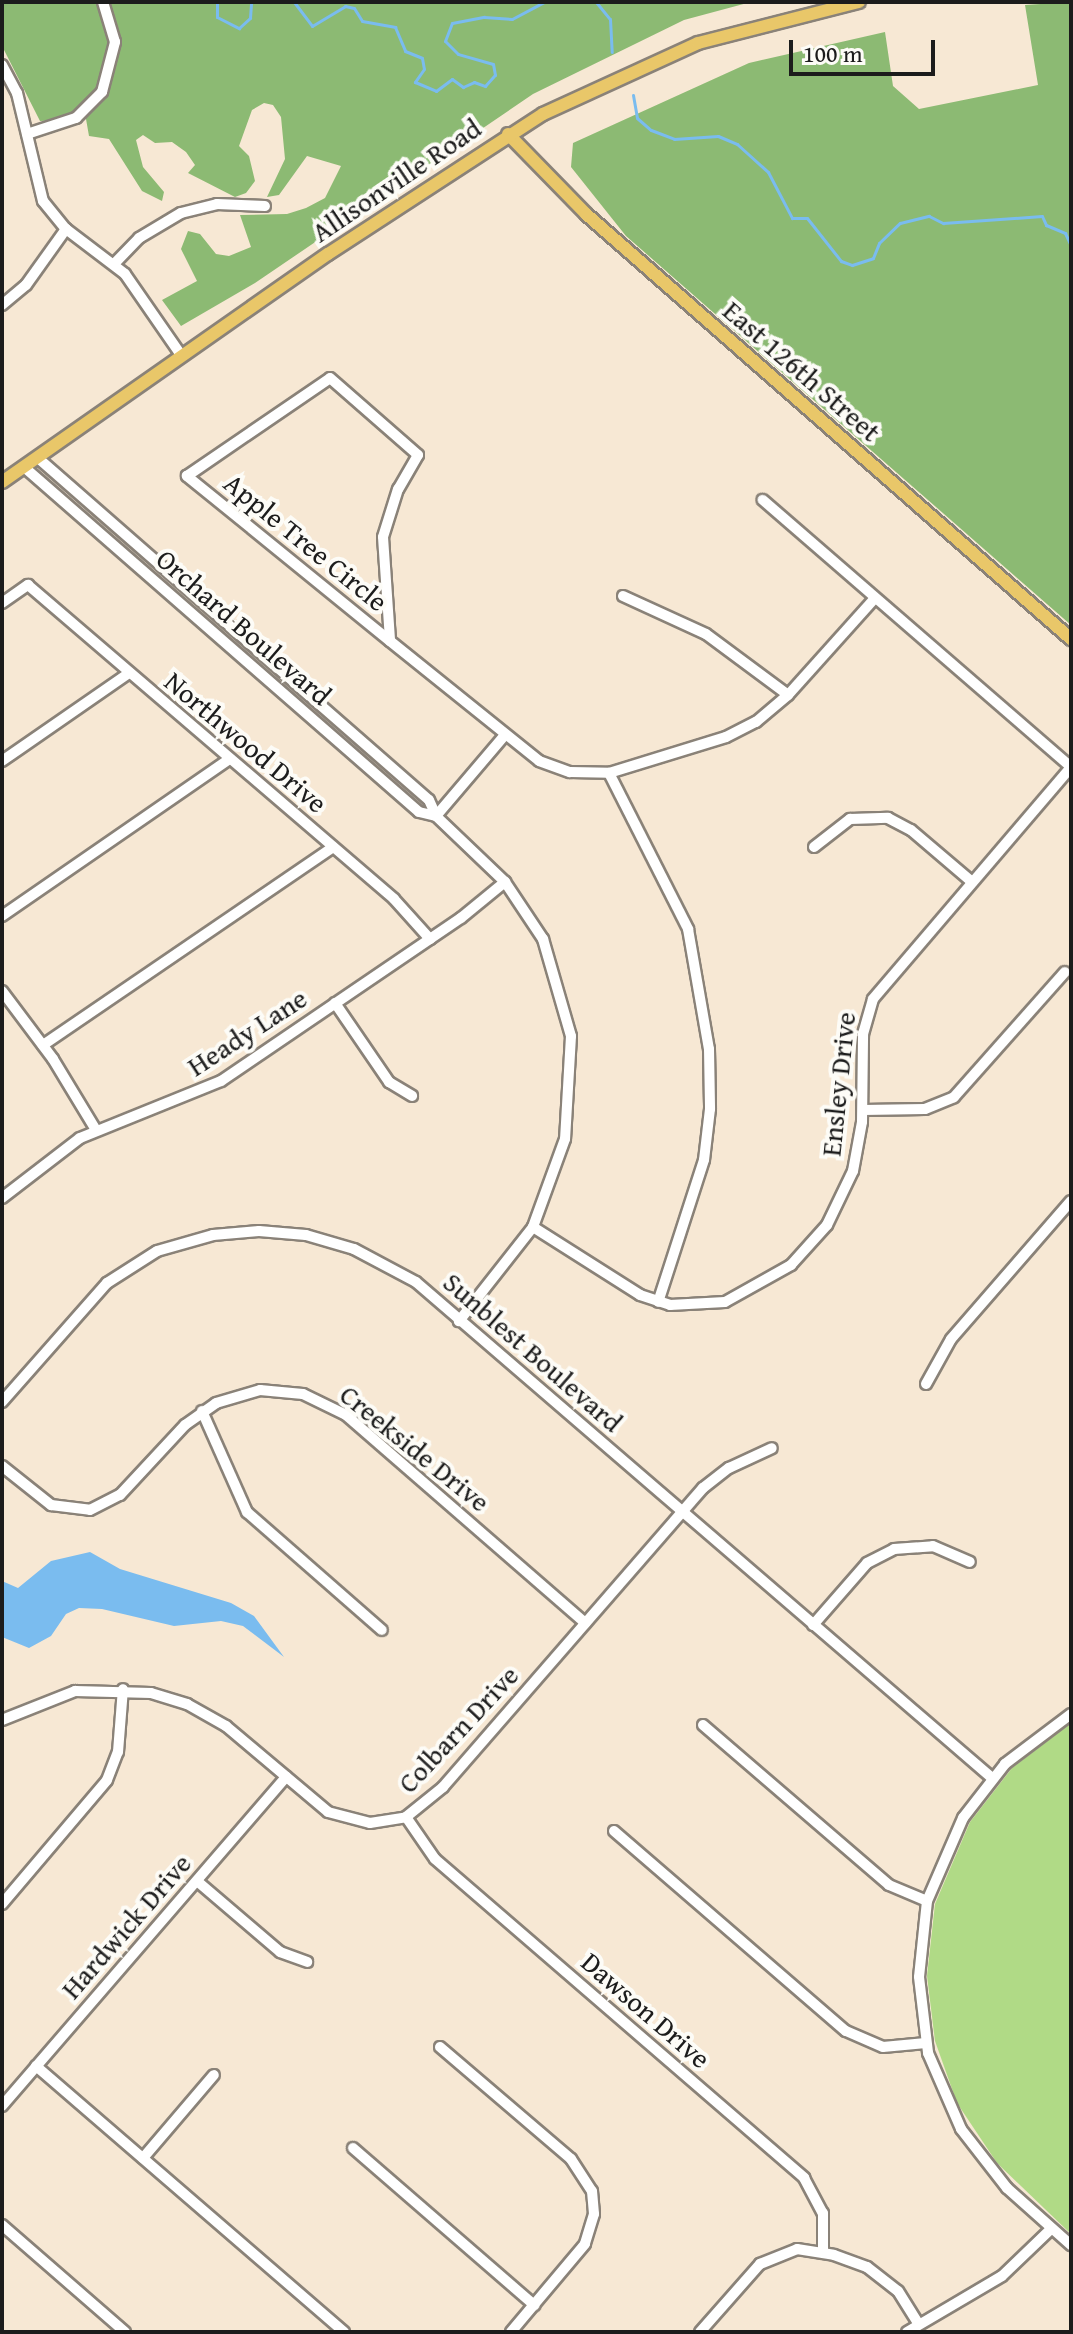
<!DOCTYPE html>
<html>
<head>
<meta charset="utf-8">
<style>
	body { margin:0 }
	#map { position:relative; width:1073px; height:2334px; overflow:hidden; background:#f7e8d4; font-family:"Gentium Book Plus",serif }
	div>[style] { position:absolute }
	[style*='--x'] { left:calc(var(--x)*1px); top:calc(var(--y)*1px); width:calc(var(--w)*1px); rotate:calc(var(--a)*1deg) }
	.green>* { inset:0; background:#b0da86 }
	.forest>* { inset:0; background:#8cba73 }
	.water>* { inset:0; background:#7abcef }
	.stream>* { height:3px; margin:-1.5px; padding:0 1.5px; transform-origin:1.5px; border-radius:1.5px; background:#7abcef }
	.roads { filter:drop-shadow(2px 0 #8a8278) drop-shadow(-2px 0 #8a8278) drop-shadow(0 2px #8a8278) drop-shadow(0 -2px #8a8278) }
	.minor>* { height:10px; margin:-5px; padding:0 5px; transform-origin:5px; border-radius:5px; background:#fff }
	.major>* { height:12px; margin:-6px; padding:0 6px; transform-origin:6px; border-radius:6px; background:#e9c769 }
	span { translate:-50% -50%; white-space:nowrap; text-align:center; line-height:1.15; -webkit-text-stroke:8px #fdfcf7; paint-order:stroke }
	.street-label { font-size:28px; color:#1c1c1c }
	.frame { position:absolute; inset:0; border:4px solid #1c1c1c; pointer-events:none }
	.scale { position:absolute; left:789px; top:40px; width:146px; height:36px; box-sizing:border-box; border:4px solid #1c1c1c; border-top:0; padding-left:10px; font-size:24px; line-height:28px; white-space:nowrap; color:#1c1c1c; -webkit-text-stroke:6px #fdfcf7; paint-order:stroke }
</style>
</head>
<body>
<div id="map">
	<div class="green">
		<div style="clip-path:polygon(1071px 1723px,1071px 2234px,997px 2163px,957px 2103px,935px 2041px,927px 1976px,935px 1904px,970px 1822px,1012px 1768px)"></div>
	</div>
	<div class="forest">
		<div style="clip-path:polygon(2px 2px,751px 2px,684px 20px,533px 94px,255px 283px,181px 326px,162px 300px,197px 281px,181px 249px,188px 231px,200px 234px,216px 254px,229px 256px,251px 247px,240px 215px,287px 214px,306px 208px,325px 198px,341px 166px,307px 156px,279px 195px,267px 197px,285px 159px,281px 117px,273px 105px,264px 103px,252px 110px,239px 146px,249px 156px,255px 181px,246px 193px,235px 197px,188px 173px,195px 165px,186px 152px,172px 142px,155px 143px,143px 135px,136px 140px,143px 167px,164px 192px,162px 201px,142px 191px,109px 139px,89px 136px,86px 119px,40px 121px,2px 46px)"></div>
		<div style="clip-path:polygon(1071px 2px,1071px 625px,626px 236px,571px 167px,573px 143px,749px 63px,885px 32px,893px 86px,919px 109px,1038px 85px,1025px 5px)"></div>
	</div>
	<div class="water">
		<div style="clip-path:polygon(90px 1552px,120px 1569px,231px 1603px,254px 1616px,284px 1657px,243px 1626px,221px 1621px,174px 1626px,102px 1609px,79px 1608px,66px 1614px,51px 1636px,29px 1648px,2px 1637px,2px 1581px,18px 1588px,51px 1561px)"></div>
	</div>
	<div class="stream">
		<div style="--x:217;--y:2;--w:15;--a:90"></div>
		<div style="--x:217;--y:17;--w:25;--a:27"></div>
		<div style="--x:239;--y:28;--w:15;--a:-42"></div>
		<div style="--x:250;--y:18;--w:16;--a:-86"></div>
		<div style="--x:294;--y:2;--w:30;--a:53"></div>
		<div style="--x:312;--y:26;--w:39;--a:-31"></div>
		<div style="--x:345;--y:6;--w:9;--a:13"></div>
		<div style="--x:354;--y:8;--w:15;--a:58"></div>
		<div style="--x:362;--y:21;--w:34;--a:10"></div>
		<div style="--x:395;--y:27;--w:26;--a:67"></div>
		<div style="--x:405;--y:51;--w:18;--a:22"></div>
		<div style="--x:422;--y:58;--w:11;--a:80"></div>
		<div style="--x:424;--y:69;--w:16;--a:125"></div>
		<div style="--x:415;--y:82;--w:23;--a:23"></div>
		<div style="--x:436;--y:91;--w:20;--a:-37"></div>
		<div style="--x:452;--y:79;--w:14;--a:36"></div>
		<div style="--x:463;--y:87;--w:12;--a:-24"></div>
		<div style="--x:474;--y:82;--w:12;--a:20"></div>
		<div style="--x:485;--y:86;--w:15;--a:-48"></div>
		<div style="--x:495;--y:75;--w:11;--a:-100"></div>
		<div style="--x:493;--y:64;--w:36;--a:-164"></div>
		<div style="--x:458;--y:54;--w:18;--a:-135"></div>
		<div style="--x:445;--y:41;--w:19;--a:-69"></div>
		<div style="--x:452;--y:23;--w:33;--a:-11"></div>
		<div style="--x:484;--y:17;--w:28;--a:4"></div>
		<div style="--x:512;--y:19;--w:36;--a:-28"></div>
		<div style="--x:596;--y:2;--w:22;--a:51"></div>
		<div style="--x:610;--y:19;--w:33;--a:87"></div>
		<div style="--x:633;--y:95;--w:23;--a:80"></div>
		<div style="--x:637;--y:118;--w:18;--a:41"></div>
		<div style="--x:651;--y:130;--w:25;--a:21"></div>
		<div style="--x:674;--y:139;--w:44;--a:-3.9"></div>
		<div style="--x:718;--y:136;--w:21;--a:23"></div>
		<div style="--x:737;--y:144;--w:42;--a:42.1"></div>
		<div style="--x:768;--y:172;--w:52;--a:62.4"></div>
		<div style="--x:792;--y:218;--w:15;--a:0"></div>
		<div style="--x:807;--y:218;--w:55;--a:51.7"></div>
		<div style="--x:841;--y:261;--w:12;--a:20"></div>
		<div style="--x:852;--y:265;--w:22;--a:-18"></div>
		<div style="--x:873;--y:258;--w:16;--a:-68"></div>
		<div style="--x:879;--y:243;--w:29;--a:-44"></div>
		<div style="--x:900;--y:223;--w:30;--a:-14"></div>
		<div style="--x:929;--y:216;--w:16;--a:27"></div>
		<div style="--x:943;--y:223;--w:99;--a:-4"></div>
		<div style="--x:1042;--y:216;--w:10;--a:66"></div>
		<div style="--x:1046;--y:225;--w:21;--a:23"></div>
		<div style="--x:1065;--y:233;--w:14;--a:65"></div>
	</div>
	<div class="roads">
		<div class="minor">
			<div style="--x:2;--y:65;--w:32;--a:62"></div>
			<div style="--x:17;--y:93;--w:111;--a:76.5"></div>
			<div style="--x:43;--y:201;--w:36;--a:51"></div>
			<div style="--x:66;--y:229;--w:74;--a:37.3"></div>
			<div style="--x:125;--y:274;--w:98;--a:55.3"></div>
			<div style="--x:27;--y:134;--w:52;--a:-18.1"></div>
			<div style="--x:76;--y:118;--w:37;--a:-45"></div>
			<div style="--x:102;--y:92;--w:52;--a:-75.4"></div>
			<div style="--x:115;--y:42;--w:42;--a:-106.7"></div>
			<div style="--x:114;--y:264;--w:36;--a:-46"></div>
			<div style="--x:139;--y:238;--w:49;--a:-30.8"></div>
			<div style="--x:181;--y:213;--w:37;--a:-14"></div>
			<div style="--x:217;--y:204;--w:48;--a:2.4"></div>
			<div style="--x:2;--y:305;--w:31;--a:-40"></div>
			<div style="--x:26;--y:285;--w:69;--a:-54.5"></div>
			<div style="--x:330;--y:378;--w:117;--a:41.2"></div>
			<div style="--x:418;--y:455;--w:39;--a:120"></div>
			<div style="--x:398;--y:489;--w:50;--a:107.4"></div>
			<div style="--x:383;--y:537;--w:104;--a:86.1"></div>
			<div style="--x:390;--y:641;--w:262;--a:-140.9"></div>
			<div style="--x:187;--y:476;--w:173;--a:-34.4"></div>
			<div style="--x:38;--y:458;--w:519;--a:41.18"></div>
			<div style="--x:429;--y:800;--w:17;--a:66"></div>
			<div style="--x:436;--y:816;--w:95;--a:43.7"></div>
			<div style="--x:505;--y:882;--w:69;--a:56.3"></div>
			<div style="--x:543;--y:939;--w:101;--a:73.9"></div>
			<div style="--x:571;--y:1036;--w:103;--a:93.3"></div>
			<div style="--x:565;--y:1139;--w:94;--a:110"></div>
			<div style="--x:533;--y:1227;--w:120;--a:128.2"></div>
			<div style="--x:24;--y:467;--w:524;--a:41.13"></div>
			<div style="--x:419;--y:812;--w:17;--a:13"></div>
			<div style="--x:623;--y:596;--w:91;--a:24.6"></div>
			<div style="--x:706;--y:634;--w:102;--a:36.6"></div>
			<div style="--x:2;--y:603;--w:32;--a:-35"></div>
			<div style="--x:28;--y:585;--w:482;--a:40.6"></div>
			<div style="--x:394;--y:899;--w:54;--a:48"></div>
			<div style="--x:390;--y:641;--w:191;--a:38.8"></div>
			<div style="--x:539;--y:761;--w:33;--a:20"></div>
			<div style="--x:570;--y:772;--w:39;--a:1"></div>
			<div style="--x:609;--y:773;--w:122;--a:-17.1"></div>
			<div style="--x:726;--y:737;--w:34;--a:-27"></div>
			<div style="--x:756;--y:722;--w:42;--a:-40.2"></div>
			<div style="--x:788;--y:695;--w:130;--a:-48.1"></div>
			<div style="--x:2;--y:761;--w:155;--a:-34.7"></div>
			<div style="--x:609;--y:773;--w:175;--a:63.1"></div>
			<div style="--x:688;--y:929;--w:122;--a:80.1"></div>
			<div style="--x:709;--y:1049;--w:60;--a:89"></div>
			<div style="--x:710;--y:1109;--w:51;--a:96.7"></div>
			<div style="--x:704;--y:1160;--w:149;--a:107.9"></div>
			<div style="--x:436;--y:816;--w:106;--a:-49.6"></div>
			<div style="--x:814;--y:847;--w:46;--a:-37.9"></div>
			<div style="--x:850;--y:819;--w:38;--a:-2"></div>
			<div style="--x:888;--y:818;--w:26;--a:28"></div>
			<div style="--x:911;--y:830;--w:80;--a:40.4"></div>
			<div style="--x:2;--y:916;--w:277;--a:-34.6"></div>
			<div style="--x:2;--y:991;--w:85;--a:53.1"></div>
			<div style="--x:53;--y:1059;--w:83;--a:58.8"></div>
			<div style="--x:335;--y:1003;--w:96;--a:55.6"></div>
			<div style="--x:389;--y:1082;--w:27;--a:31"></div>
			<div style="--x:43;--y:1045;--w:351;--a:-34.3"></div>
			<div style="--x:863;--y:1110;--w:62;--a:-0.9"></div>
			<div style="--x:925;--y:1109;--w:31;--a:-22"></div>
			<div style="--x:954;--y:1097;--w:167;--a:-48.4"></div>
			<div style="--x:2;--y:1198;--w:98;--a:-37.6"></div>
			<div style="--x:80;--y:1138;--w:152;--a:-22"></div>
			<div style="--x:221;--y:1081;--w:290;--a:-34.2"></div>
			<div style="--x:461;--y:918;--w:57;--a:-39.3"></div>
			<div style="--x:533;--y:1227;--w:127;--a:32.4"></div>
			<div style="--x:640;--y:1295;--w:32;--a:18"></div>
			<div style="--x:670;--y:1305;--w:55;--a:-3.1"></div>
			<div style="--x:725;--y:1302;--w:76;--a:-29.3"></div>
			<div style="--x:791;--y:1265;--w:54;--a:-48"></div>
			<div style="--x:827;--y:1225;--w:60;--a:-64.3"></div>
			<div style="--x:853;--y:1171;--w:50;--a:-79.6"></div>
			<div style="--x:862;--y:1122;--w:88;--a:-89.3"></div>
			<div style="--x:863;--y:1034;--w:36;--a:-74"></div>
			<div style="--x:873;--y:999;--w:305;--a:-49.5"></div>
			<div style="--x:1071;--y:767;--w:408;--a:-139.1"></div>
			<div style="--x:926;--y:1384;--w:51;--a:-60.9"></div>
			<div style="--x:951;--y:1339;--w:183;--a:-49"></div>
			<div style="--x:2;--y:1402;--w:159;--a:-48.6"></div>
			<div style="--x:107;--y:1283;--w:59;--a:-32.6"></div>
			<div style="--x:157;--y:1251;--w:58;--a:-15.9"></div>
			<div style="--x:213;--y:1235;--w:46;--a:-5"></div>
			<div style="--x:259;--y:1231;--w:47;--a:4.9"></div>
			<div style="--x:306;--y:1235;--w:50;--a:16.3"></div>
			<div style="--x:354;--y:1249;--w:70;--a:28"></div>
			<div style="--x:416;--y:1282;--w:760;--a:40.73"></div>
			<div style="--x:202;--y:1411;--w:111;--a:66"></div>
			<div style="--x:247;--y:1512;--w:179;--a:41.2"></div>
			<div style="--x:2;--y:1466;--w:63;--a:38.5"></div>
			<div style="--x:51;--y:1505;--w:39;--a:7"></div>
			<div style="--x:90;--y:1510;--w:34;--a:-27"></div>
			<div style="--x:120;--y:1495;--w:96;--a:-47.1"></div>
			<div style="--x:185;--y:1425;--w:38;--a:-35"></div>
			<div style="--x:216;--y:1403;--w:46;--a:-16.5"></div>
			<div style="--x:260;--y:1390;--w:43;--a:5.3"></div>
			<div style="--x:303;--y:1394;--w:48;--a:26"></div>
			<div style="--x:346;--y:1415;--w:317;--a:41"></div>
			<div style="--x:813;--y:1625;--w:82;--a:-48.9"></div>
			<div style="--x:867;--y:1563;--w:30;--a:-27"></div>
			<div style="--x:894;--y:1549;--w:39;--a:-4"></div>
			<div style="--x:933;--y:1546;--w:40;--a:23.4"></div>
			<div style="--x:1071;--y:1714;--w:83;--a:142.9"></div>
			<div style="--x:1005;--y:1764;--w:68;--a:127.9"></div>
			<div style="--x:963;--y:1818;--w:90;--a:113.4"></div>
			<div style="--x:927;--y:1901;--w:76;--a:96"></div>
			<div style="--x:919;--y:1977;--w:77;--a:83.2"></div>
			<div style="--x:928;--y:2053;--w:83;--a:66.5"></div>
			<div style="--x:961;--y:2129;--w:75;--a:52.1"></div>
			<div style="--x:1007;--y:2188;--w:86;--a:41.7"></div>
			<div style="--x:2;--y:1720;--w:79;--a:-21.7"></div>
			<div style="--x:75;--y:1691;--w:76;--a:1.5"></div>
			<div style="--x:151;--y:1693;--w:38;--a:17"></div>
			<div style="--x:187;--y:1704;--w:45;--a:29.4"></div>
			<div style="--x:226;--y:1726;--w:133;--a:40.1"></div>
			<div style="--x:328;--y:1812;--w:43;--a:14.7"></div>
			<div style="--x:370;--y:1823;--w:36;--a:-9"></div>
			<div style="--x:406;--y:1817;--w:48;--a:-39"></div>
			<div style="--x:443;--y:1787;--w:396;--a:-49"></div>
			<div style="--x:703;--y:1488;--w:33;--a:-38"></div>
			<div style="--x:729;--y:1468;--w:47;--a:-24.9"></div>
			<div style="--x:703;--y:1725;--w:245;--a:40.7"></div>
			<div style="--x:889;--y:1885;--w:41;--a:22.8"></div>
			<div style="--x:406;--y:1817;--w:51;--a:55.4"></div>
			<div style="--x:435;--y:1859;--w:488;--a:40.8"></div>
			<div style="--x:804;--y:2178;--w:40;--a:62"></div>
			<div style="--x:823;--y:2213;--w:39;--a:90"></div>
			<div style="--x:614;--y:1831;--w:306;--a:40.8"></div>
			<div style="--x:846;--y:2031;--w:40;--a:23.4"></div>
			<div style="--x:883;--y:2047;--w:43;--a:-5.3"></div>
			<div style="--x:197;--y:1881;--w:109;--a:40.5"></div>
			<div style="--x:280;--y:1952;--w:29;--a:20"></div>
			<div style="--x:2;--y:1904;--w:162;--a:-49.7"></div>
			<div style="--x:107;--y:1780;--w:30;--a:-69"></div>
			<div style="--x:118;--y:1752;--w:63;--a:-85.5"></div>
			<div style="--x:440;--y:2047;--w:172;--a:40.5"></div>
			<div style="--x:571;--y:2159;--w:38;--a:57"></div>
			<div style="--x:592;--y:2191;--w:23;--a:85"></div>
			<div style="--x:594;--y:2214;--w:31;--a:107"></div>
			<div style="--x:585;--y:2244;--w:115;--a:130.1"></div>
			<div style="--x:36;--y:2066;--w:407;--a:40.8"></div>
			<div style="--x:2;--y:2106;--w:435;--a:-49.2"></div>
			<div style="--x:353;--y:2148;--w:240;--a:40.9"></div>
			<div style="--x:143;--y:2158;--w:109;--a:-49.5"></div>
			<div style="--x:2;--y:2225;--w:163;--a:41"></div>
			<div style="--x:700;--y:2332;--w:91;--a:-48.6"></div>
			<div style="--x:760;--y:2264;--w:40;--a:-22"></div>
			<div style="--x:797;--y:2249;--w:37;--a:9"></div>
			<div style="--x:834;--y:2255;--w:35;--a:20"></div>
			<div style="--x:867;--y:2267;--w:39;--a:38"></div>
			<div style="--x:898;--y:2291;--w:39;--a:58"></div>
			<div style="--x:907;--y:2332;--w:110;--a:-30.5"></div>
			<div style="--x:1002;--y:2276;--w:68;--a:-43.8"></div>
		</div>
		<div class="major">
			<div style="--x:508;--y:134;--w:112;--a:45.7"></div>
			<div style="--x:586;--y:214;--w:645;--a:41.23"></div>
			<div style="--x:2;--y:482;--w:398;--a:-35"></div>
			<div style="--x:328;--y:254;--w:257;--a:-33.1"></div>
			<div style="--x:543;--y:114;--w:170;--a:-24.6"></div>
			<div style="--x:698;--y:43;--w:166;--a:-14.3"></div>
		</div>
	</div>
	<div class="street-label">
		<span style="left:396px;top:180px;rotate:-34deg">Allisonville Road</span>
		<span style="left:802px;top:371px;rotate:41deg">East 126th Street</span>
		<span style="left:306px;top:542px;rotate:39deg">Apple Tree Circle</span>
		<span style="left:244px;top:627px;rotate:41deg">Orchard Boulevard</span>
		<span style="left:246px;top:742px;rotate:40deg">Northwood Drive</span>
		<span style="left:247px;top:1032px;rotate:-33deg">Heady Lane</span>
		<span style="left:838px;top:1084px;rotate:-84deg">Ensley Drive</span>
		<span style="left:533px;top:1352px;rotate:41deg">Sunblest Boulevard</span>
		<span style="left:415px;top:1448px;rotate:39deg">Creekside Drive</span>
		<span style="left:458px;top:1729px;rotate:-47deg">Colbarn Drive</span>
		<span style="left:126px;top:1926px;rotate:-49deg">Hardwick Drive</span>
		<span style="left:646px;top:2010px;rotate:41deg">Dawson Drive</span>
	</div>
	<div class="frame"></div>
	<div class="scale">100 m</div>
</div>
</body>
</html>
